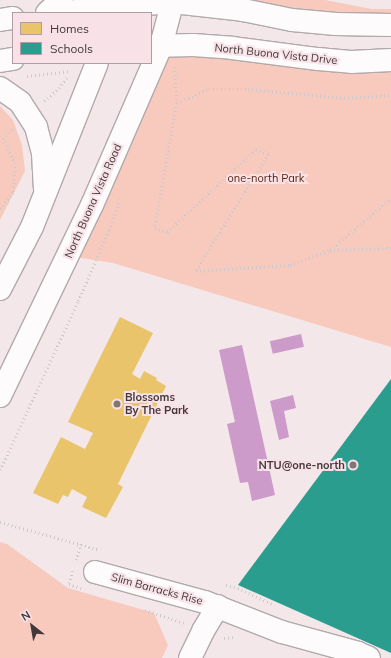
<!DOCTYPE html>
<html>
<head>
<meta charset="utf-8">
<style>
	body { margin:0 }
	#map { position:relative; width:391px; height:658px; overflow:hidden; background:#f3e7ea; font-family:Mulish,sans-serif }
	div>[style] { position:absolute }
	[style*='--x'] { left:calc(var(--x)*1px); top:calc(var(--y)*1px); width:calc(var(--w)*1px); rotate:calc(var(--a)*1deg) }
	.green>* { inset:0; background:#f7cabd }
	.water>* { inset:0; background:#cc9bca; transform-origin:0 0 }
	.homes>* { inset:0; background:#e9c46a }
	.schools>* { inset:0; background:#2a9d8f }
	.path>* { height:2.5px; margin-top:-1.25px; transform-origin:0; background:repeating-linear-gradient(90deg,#cdc9ca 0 1px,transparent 0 4px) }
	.roads { filter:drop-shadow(1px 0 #b2a9ab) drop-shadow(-1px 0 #b2a9ab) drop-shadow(0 1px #b2a9ab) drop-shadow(0 -1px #b2a9ab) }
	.minor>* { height:22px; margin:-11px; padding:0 11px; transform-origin:11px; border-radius:11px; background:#fdfbfc }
	.major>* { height:22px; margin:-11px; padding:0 11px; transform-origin:11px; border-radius:11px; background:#fdfbfc }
	.dots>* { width:11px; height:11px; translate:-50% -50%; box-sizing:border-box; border:2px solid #f8e2e7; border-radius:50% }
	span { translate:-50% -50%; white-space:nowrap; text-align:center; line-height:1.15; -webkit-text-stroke:4px #f8e2e7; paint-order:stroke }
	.street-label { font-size:11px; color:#42393b }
	.park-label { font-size:11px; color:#561e09 }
	.poi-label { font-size:11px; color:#42393b; font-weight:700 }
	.left { translate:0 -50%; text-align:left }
	.right { translate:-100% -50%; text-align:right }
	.legend { position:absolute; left:12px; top:12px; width:140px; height:52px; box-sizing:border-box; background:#f8e2e7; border:1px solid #af9ea2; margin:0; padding:5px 7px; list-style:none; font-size:12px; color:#42393b }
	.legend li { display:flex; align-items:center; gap:8px; height:20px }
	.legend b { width:20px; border:1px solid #af9ea2 }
	.north { position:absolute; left:12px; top:606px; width:40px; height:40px; -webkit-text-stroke:3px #f8e2e7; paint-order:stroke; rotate:329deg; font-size:11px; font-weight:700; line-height:16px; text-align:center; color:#42393b }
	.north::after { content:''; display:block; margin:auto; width:14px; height:18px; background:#42393b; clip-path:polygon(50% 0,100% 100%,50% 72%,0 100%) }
</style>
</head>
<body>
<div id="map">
	<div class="green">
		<div style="clip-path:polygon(231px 0,325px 0,372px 9px,391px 9px,391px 25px)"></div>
		<div style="clip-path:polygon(161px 46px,391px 60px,391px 347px,113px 263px,75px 257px)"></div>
		<div style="clip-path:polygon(0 106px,13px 120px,22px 145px,25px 171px,0 220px)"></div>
		<div style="clip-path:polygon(0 542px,7px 544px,68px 588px,154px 613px,168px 645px,162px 658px,0 658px)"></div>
	</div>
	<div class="water">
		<div style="left:301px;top:334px;width:13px;height:32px;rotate:77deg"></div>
		<div style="clip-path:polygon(242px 345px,275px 495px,252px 501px,248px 482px,240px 483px,227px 424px,235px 422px,219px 350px)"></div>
		<div style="clip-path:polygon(293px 395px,296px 408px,284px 411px,289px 437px,279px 440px,270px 401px)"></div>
	</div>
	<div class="homes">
		<div style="clip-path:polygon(120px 317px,153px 333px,132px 374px,140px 379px,144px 371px,157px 378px,156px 380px,166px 386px,118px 484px,123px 487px,106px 518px,82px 507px,87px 497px,72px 489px,68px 497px,63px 495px,58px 504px,33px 493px,61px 437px,85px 449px,93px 433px,68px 422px)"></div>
	</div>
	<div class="schools">
		<div style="clip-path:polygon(391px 379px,391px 653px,238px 585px)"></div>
	</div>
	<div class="path">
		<div style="--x:175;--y:67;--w:36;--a:87"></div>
		<div style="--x:177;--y:103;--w:127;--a:100"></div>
		<div style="--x:155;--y:228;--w:13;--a:18"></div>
		<div style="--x:167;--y:232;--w:122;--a:-43"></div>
		<div style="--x:256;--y:149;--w:14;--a:21"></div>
		<div style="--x:269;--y:154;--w:138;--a:122"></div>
		<div style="--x:196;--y:271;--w:94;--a:-3.7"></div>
		<div style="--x:290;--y:265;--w:43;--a:-20.6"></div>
		<div style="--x:330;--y:250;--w:80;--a:-40.4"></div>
		<div style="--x:27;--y:76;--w:44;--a:-6.5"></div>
		<div style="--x:44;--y:101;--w:16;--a:-40"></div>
		<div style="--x:56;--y:91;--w:19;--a:-51"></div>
		<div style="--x:177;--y:103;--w:35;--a:-24"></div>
		<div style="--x:209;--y:89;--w:39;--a:0"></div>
		<div style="--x:248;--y:89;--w:96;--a:5.4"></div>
		<div style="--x:344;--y:98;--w:47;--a:-3.7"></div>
		<div style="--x:0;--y:209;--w:21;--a:-53"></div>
		<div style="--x:13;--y:192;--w:28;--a:-86"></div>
		<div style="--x:15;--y:164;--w:28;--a:-116"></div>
		<div style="--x:3;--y:139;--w:15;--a:-48"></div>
		<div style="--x:330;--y:250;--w:61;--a:-1.9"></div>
		<div style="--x:0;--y:470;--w:186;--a:-65.2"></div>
		<div style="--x:78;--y:301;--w:77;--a:-66.4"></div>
		<div style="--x:109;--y:230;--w:33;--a:-70"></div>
		<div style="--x:0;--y:522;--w:104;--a:15.6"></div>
		<div style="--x:76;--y:560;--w:17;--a:-73"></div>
		<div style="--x:73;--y:571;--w:14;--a:107"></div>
		<div style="--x:69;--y:584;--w:13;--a:18"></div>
		<div style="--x:226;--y:585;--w:12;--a:14"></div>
		<div style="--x:238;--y:588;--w:38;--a:25"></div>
		<div style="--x:145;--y:610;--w:41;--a:18.4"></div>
		<div style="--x:224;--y:638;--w:11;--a:-5"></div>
	</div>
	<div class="roads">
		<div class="minor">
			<div style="--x:60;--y:13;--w:57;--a:-7"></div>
			<div style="--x:117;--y:6;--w:56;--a:-4.1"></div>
			<div style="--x:173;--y:2;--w:70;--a:6.5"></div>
			<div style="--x:243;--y:10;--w:50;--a:11.5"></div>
			<div style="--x:292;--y:20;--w:44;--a:5.2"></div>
			<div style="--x:336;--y:24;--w:55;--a:1"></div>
			<div style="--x:0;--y:20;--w:13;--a:-9"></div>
			<div style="--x:151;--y:46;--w:42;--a:-1.4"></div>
			<div style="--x:193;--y:45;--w:39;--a:4"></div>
			<div style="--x:232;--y:48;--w:87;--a:7.3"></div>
			<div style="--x:318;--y:59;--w:33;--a:5"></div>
			<div style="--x:351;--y:62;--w:40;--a:-2.9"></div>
			<div style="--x:0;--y:61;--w:13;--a:-9"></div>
			<div style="--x:95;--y:572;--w:114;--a:15.3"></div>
			<div style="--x:205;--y:602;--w:83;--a:21.3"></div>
			<div style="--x:282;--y:632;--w:79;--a:15.4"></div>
			<div style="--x:358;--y:653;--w:12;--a:24"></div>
			<div style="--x:190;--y:658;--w:30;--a:-64"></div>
			<div style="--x:203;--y:631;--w:29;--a:-59"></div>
		</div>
		<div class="major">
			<div style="--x:231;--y:0;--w:16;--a:40"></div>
			<div style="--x:47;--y:13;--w:19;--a:-43"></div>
			<div style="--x:114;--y:13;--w:14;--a:-73"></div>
			<div style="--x:0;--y:88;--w:24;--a:35"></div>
			<div style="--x:20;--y:102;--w:30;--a:57"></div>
			<div style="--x:36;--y:127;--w:27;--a:75"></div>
			<div style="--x:43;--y:153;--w:34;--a:87"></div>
			<div style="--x:0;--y:289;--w:70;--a:-62.7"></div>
			<div style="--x:32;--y:227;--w:176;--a:-68.4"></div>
			<div style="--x:0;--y:396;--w:212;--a:-64.3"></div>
			<div style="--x:92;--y:205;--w:173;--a:-66.5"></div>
			<div style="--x:161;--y:46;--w:48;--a:-75.4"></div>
		</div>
	</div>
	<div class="dots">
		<div style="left:117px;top:404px;background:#807678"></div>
		<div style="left:353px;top:465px;background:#807678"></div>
	</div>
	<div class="street-label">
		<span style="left:276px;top:54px;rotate:6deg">North Buona Vista Drive</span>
		<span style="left:93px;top:201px;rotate:-66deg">North Buona Vista Road</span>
		<span style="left:157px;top:589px;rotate:15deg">Slim Barracks Rise</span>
	</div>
	<div class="park-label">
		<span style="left:266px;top:178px">one-north Park</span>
	</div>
	<div class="poi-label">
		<span class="left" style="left:125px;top:404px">Blossoms<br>By The Park</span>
		<span class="right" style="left:345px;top:465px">NTU@one-north</span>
	</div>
	<ul class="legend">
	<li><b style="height:11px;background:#e9c46a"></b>Homes</li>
	<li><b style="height:11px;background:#2a9d8f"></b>Schools</li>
	</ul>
	<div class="north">N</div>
</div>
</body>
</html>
